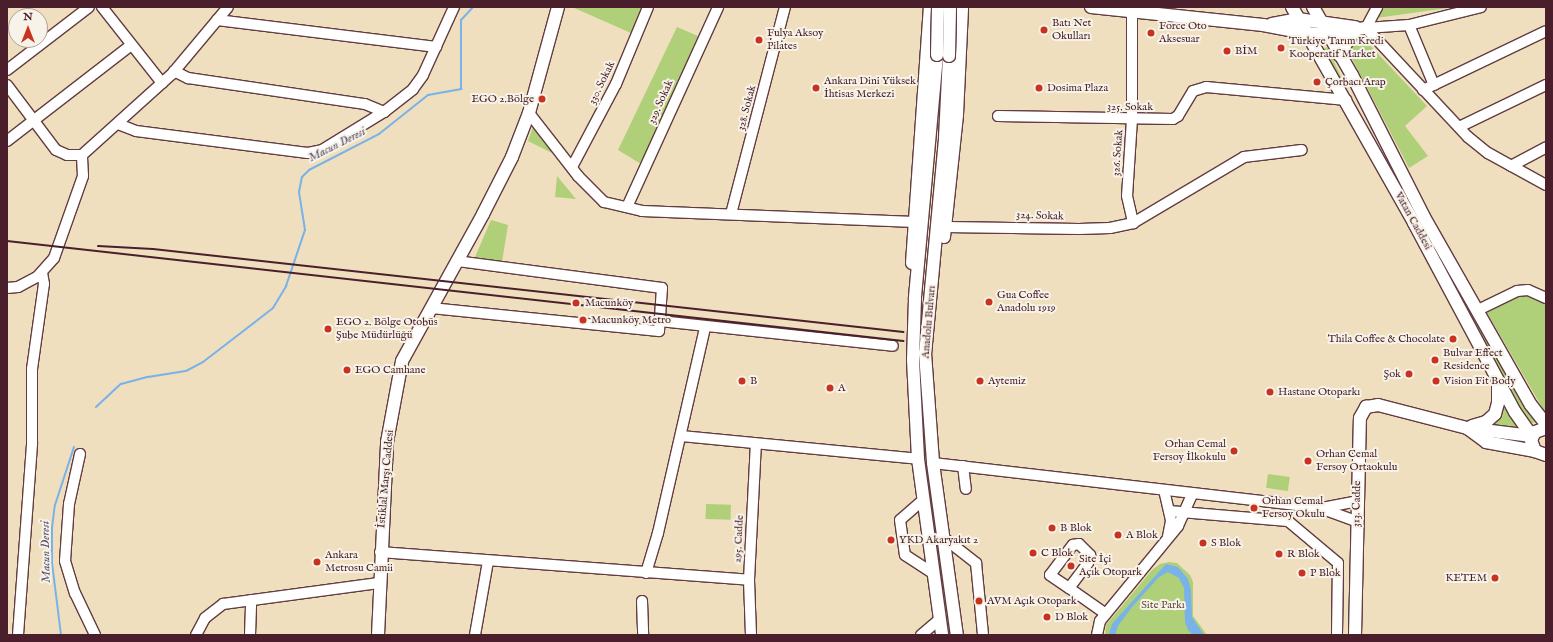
<!DOCTYPE html>
<html>
<head>
<meta charset="utf-8">
<style>
	body { margin:0 }
	#map { position:relative; width:1553px; height:642px; overflow:hidden; background:#efdfbf; font-family:"IM FELL English",serif }
	div>[style] { position:absolute }
	[style*='--x'] { left:calc(var(--x)*1px); top:calc(var(--y)*1px); width:calc(var(--w)*1px); rotate:calc(var(--a)*1deg) }
	.green>* { inset:0; background:#afd078; transform-origin:0 0 }
	.water>* { inset:0; background:#78b2e9 }
	.stream>* { height:2px; margin:-1px; padding:0 1px; transform-origin:1px; border-radius:1px; background:#78b2e9 }
	.roads { filter:drop-shadow(1px 0 #633c41) drop-shadow(-1px 0 #633c41) drop-shadow(0 1px #633c41) drop-shadow(0 -1px #633c41) }
	.minor>* { height:10px; margin:-5px; padding:0 5px; transform-origin:5px; border-radius:5px; background:#fff }
	.major>* { height:12px; margin:-6px; padding:0 6px; transform-origin:6px; border-radius:6px; background:#fff }
	.rail>* { height:2px; margin:-1px; padding:0 1px; transform-origin:1px; border-radius:1px; background:#4a1f2b }
	.bridges { filter:drop-shadow(1px 0 #633c41) drop-shadow(-1px 0 #633c41) drop-shadow(0 1px #633c41) drop-shadow(0 -1px #633c41) }
	.major-bridge>* { height:12px; margin:-6px; padding:0 6px; transform-origin:6px; border-radius:6px; background:#fff }
	.dots>* { width:11px; height:11px; translate:-50% -50%; box-sizing:border-box; border:2px solid #f7f3e8; border-radius:50% }
	span { translate:-50% -50%; white-space:nowrap; text-align:center; line-height:1.15; -webkit-text-stroke:4px #f7f3e8; paint-order:stroke }
	.poi-label { font-size:11px; color:#4a1f2b }
	.left { translate:0 -50%; text-align:left }
	.right { translate:-100% -50%; text-align:right }
	.street-label { font-size:11px; color:#4a1f2b }
	.park-label { font-size:11px; color:#634b3e }
	.water-label { font-size:12px; color:#5a526e; font-style:italic }
	.frame { position:absolute; inset:0; border:8px solid #4a1f2b; pointer-events:none }
	.north { position:absolute; left:8px; top:8px; width:40px; height:40px; box-sizing:border-box; background:#f7f3e8; border:1px solid #b29e9c; border-radius:50%; rotate:0deg; font-size:11px; font-weight:700; line-height:16px; text-align:center; color:#4a1f2b }
	.north::after { content:''; display:block; margin:auto; width:14px; height:18px; background:#c8321e; clip-path:polygon(50% 0,100% 100%,50% 72%,0 100%) }
</style>
</head>
<body>
<div id="map">
	<div class="green">
		<div style="clip-path:polygon(572px 7px,641px 7px,631px 33px)"></div>
		<div style="clip-path:polygon(1382px 7px,1448px 7px,1448px 8px,1376px 18px)"></div>
		<div style="clip-path:polygon(677px 27px,698px 36px,641px 164px,618px 150px)"></div>
		<div style="clip-path:polygon(1357px 38px,1366px 41px,1427px 106px,1405px 126px,1428px 156px,1409px 168px,1348px 51px,1352px 42px)"></div>
		<div style="clip-path:polygon(1327px 47px,1356px 108px,1537px 421px,1529px 425px,1454px 282px,1322px 50px)"></div>
		<div style="clip-path:polygon(533px 127px,558px 156px,528px 141px)"></div>
		<div style="clip-path:polygon(557px 176px,576px 199px,555px 197px)"></div>
		<div style="clip-path:polygon(491px 220px,508px 225px,502px 262px,475px 257px)"></div>
		<div style="clip-path:polygon(1530px 294px,1546px 303px,1546px 414px,1486px 311px,1518px 295px)"></div>
		<div style="clip-path:polygon(1501px 391px,1517px 426px,1517px 427px,1494px 425px,1502px 411px)"></div>
		<div style="left:1268px;top:474px;width:22px;height:14px;rotate:8deg"></div>
		<div style="left:706px;top:504px;width:25px;height:15px;rotate:2deg"></div>
		<div style="clip-path:polygon(1169px 562px,1177px 563px,1190px 575px,1193px 582px,1193px 616px,1207px 635px,1105px 635px,1106px 625px,1152px 570px,1160px 564px)"></div>
	</div>
	<div class="water">
		<div style="clip-path:polygon(1166px 564px,1178px 567px,1188px 579px,1191px 590px,1192px 617px,1204px 635px,1193px 635px,1188px 630px,1185px 622px,1184px 588px,1179px 578px,1168px 572px,1159px 577px,1132px 607px,1118px 626px,1115px 635px,1109px 635px,1112px 624px)"></div>
	</div>
	<div class="stream">
		<div style="--x:96;--y:407;--w:34;--a:-43"></div>
		<div style="--x:121;--y:384;--w:28;--a:-15"></div>
		<div style="--x:148;--y:377;--w:38;--a:-9"></div>
		<div style="--x:186;--y:371;--w:19;--a:-28"></div>
		<div style="--x:203;--y:362;--w:88;--a:-37.6"></div>
		<div style="--x:273;--y:308;--w:26;--a:-59"></div>
		<div style="--x:286;--y:286;--w:59;--a:-71.3"></div>
		<div style="--x:305;--y:230;--w:38;--a:-99"></div>
		<div style="--x:299;--y:192;--w:15;--a:-79"></div>
		<div style="--x:302;--y:177;--w:10;--a:-45"></div>
		<div style="--x:309;--y:170;--w:79;--a:-27.2"></div>
		<div style="--x:379;--y:134;--w:63;--a:-38.5"></div>
		<div style="--x:428;--y:95;--w:34;--a:-10"></div>
		<div style="--x:461;--y:89;--w:69;--a:-90"></div>
		<div style="--x:461;--y:20;--w:18;--a:-47"></div>
		<div style="--x:61;--y:635;--w:73;--a:-97.1"></div>
		<div style="--x:52;--y:563;--w:35;--a:-90"></div>
		<div style="--x:52;--y:528;--w:23;--a:-83"></div>
		<div style="--x:55;--y:505;--w:61;--a:-71.9"></div>
	</div>
	<div class="roads">
		<div class="minor">
			<div style="--x:102;--y:7;--w:97;--a:51.7"></div>
			<div style="--x:1132;--y:11;--w:108;--a:90"></div>
			<div style="--x:1132;--y:119;--w:77;--a:93.7"></div>
			<div style="--x:1127;--y:196;--w:28;--a:77"></div>
			<div style="--x:217;--y:20;--w:221;--a:7"></div>
			<div style="--x:1409;--y:25;--w:65;--a:67.4"></div>
			<div style="--x:1366;--y:28;--w:149;--a:46.9"></div>
			<div style="--x:1468;--y:137;--w:26;--a:39"></div>
			<div style="--x:1488;--y:153;--w:66;--a:28.9"></div>
			<div style="--x:1366;--y:28;--w:43;--a:-4"></div>
			<div style="--x:1409;--y:25;--w:74;--a:-14"></div>
			<div style="--x:1366;--y:28;--w:24;--a:-62"></div>
			<div style="--x:7;--y:70;--w:103;--a:-37.5"></div>
			<div style="--x:174;--y:71;--w:16;--a:27"></div>
			<div style="--x:188;--y:78;--w:179;--a:8.4"></div>
			<div style="--x:365;--y:104;--w:21;--a:23"></div>
			<div style="--x:7;--y:85;--w:81;--a:53"></div>
			<div style="--x:56;--y:150;--w:12;--a:24"></div>
			<div style="--x:67;--y:155;--w:15;--a:0"></div>
			<div style="--x:82;--y:155;--w:121;--a:-42"></div>
			<div style="--x:172;--y:74;--w:87;--a:-50.1"></div>
			<div style="--x:1423;--y:90;--w:136;--a:-25.6"></div>
			<div style="--x:529;--y:113;--w:80;--a:52.1"></div>
			<div style="--x:578;--y:176;--w:37;--a:45"></div>
			<div style="--x:604;--y:202;--w:39;--a:13"></div>
			<div style="--x:642;--y:211;--w:273;--a:2.3"></div>
			<div style="--x:998;--y:116;--w:175;--a:1"></div>
			<div style="--x:1173;--y:119;--w:6;--a:-31"></div>
			<div style="--x:1178;--y:116;--w:29;--a:-59"></div>
			<div style="--x:1193;--y:91;--w:14;--a:-17"></div>
			<div style="--x:1206;--y:87;--w:141;--a:5.3"></div>
			<div style="--x:118;--y:124;--w:19;--a:21"></div>
			<div style="--x:136;--y:131;--w:173;--a:7.3"></div>
			<div style="--x:308;--y:153;--w:14;--a:-12"></div>
			<div style="--x:322;--y:150;--w:73;--a:-31.5"></div>
			<div style="--x:384;--y:112;--w:37;--a:-38"></div>
			<div style="--x:413;--y:89;--w:17;--a:-54"></div>
			<div style="--x:423;--y:75;--w:75;--a:-65.5"></div>
			<div style="--x:1459;--y:127;--w:97;--a:-25.8"></div>
			<div style="--x:7;--y:141;--w:157;--a:-37.7"></div>
			<div style="--x:1511;--y:166;--w:40;--a:-28"></div>
			<div style="--x:572;--y:167;--w:94;--a:-62.1"></div>
			<div style="--x:616;--y:84;--w:83;--a:-67.4"></div>
			<div style="--x:627;--y:207;--w:220;--a:-65.5"></div>
			<div style="--x:731;--y:214;--w:214;--a:-75.4"></div>
			<div style="--x:946;--y:227;--w:133;--a:0.9"></div>
			<div style="--x:1079;--y:229;--w:31;--a:-2"></div>
			<div style="--x:1110;--y:228;--w:24;--a:-12"></div>
			<div style="--x:1133;--y:223;--w:129;--a:-30.7"></div>
			<div style="--x:1244;--y:157;--w:58;--a:-6.9"></div>
			<div style="--x:7;--y:288;--w:11;--a:-5"></div>
			<div style="--x:18;--y:287;--w:21;--a:-28"></div>
			<div style="--x:37;--y:277;--w:25;--a:-48"></div>
			<div style="--x:54;--y:258;--w:87;--a:-70.5"></div>
			<div style="--x:83;--y:176;--w:21;--a:-93"></div>
			<div style="--x:431;--y:308;--w:229;--a:5.8"></div>
			<div style="--x:659;--y:331;--w:43;--a:-86"></div>
			<div style="--x:662;--y:288;--w:206;--a:-172.5"></div>
			<div style="--x:1478;--y:310;--w:43;--a:-26"></div>
			<div style="--x:1517;--y:291;--w:11;--a:-5"></div>
			<div style="--x:1528;--y:290;--w:20;--a:24"></div>
			<div style="--x:660;--y:321;--w:234;--a:6.1"></div>
			<div style="--x:681;--y:436;--w:238;--a:5.5"></div>
			<div style="--x:80;--y:454;--w:51;--a:102.4"></div>
			<div style="--x:69;--y:504;--w:57;--a:94"></div>
			<div style="--x:65;--y:561;--w:34;--a:73"></div>
			<div style="--x:75;--y:593;--w:47;--a:64.5"></div>
			<div style="--x:933;--y:463;--w:390;--a:6.6"></div>
			<div style="--x:1320;--y:508;--w:38;--a:20"></div>
			<div style="--x:963;--y:466;--w:23;--a:83"></div>
			<div style="--x:1164;--y:490;--w:32;--a:77"></div>
			<div style="--x:1171;--y:521;--w:16;--a:101"></div>
			<div style="--x:923;--y:500;--w:30;--a:139"></div>
			<div style="--x:900;--y:520;--w:35;--a:82"></div>
			<div style="--x:905;--y:555;--w:33;--a:33"></div>
			<div style="--x:1322;--y:508;--w:36;--a:-11"></div>
			<div style="--x:1169;--y:511;--w:119;--a:4.8"></div>
			<div style="--x:1288;--y:521;--w:65;--a:40"></div>
			<div style="--x:1338;--y:563;--w:72;--a:90.8"></div>
			<div style="--x:944;--y:538;--w:41;--a:38"></div>
			<div style="--x:976;--y:563;--w:72;--a:84.4"></div>
			<div style="--x:380;--y:552;--w:370;--a:4.3"></div>
			<div style="--x:646;--y:573;--w:42;--a:-73.3"></div>
			<div style="--x:658;--y:533;--w:210;--a:-77.1"></div>
			<div style="--x:1069;--y:588;--w:23;--a:-146"></div>
			<div style="--x:1050;--y:575;--w:38;--a:-53"></div>
			<div style="--x:1073;--y:545;--w:6;--a:-9"></div>
			<div style="--x:1079;--y:544;--w:16;--a:45"></div>
			<div style="--x:1090;--y:555;--w:8;--a:104"></div>
			<div style="--x:1088;--y:563;--w:31;--a:127"></div>
			<div style="--x:1069;--y:588;--w:45;--a:35.1"></div>
			<div style="--x:642;--y:601;--w:34;--a:88"></div>
			<div style="--x:18;--y:635;--w:193;--a:-85.8"></div>
			<div style="--x:32;--y:443;--w:74;--a:-90"></div>
			<div style="--x:32;--y:369;--w:86;--a:-82"></div>
			<div style="--x:44;--y:284;--w:11;--a:-100"></div>
			<div style="--x:196;--y:635;--w:19;--a:-62"></div>
			<div style="--x:205;--y:618;--w:23;--a:-38"></div>
			<div style="--x:223;--y:604;--w:157;--a:-7.7"></div>
			<div style="--x:250;--y:635;--w:35;--a:-88"></div>
			<div style="--x:475;--y:635;--w:75;--a:-80"></div>
			<div style="--x:751;--y:635;--w:55;--a:-92.1"></div>
			<div style="--x:749;--y:580;--w:136;--a:-87.1"></div>
			<div style="--x:921;--y:635;--w:25;--a:-40"></div>
			<div style="--x:1097;--y:635;--w:14;--a:-78"></div>
			<div style="--x:1100;--y:621;--w:123;--a:-50.6"></div>
			<div style="--x:1178;--y:526;--w:36;--a:-66"></div>
		</div>
		<div class="major">
			<div style="--x:1091;--y:7;--w:173;--a:6"></div>
			<div style="--x:1263;--y:25;--w:43;--a:10.8"></div>
			<div style="--x:1305;--y:33;--w:22;--a:3"></div>
			<div style="--x:1327;--y:34;--w:39;--a:-9"></div>
			<div style="--x:1292;--y:7;--w:248;--a:60.5"></div>
			<div style="--x:1414;--y:223;--w:214;--a:61.9"></div>
			<div style="--x:1515;--y:412;--w:29;--a:55"></div>
			<div style="--x:1313;--y:7;--w:78;--a:60.2"></div>
			<div style="--x:1352;--y:75;--w:159;--a:63.1"></div>
			<div style="--x:1424;--y:217;--w:216;--a:60.4"></div>
			<div style="--x:1531;--y:405;--w:24;--a:52"></div>
			<div style="--x:1272;--y:24;--w:26;--a:-11"></div>
			<div style="--x:1298;--y:19;--w:58;--a:8"></div>
			<div style="--x:937;--y:55;--w:245;--a:95.2"></div>
			<div style="--x:915;--y:299;--w:61;--a:91.9"></div>
			<div style="--x:913;--y:360;--w:99;--a:87.1"></div>
			<div style="--x:918;--y:459;--w:178;--a:82.2"></div>
			<div style="--x:1339;--y:55;--w:28;--a:-58"></div>
			<div style="--x:949;--y:56;--w:83;--a:92.8"></div>
			<div style="--x:945;--y:139;--w:215;--a:95.3"></div>
			<div style="--x:925;--y:353;--w:110;--a:85.8"></div>
			<div style="--x:933;--y:463;--w:174;--a:82.1"></div>
			<div style="--x:944;--y:237;--w:123;--a:-83.9"></div>
			<div style="--x:957;--y:115;--w:108;--a:-87.3"></div>
			<div style="--x:912;--y:263;--w:257;--a:-86"></div>
			<div style="--x:1472;--y:426;--w:15;--a:-16"></div>
			<div style="--x:1486;--y:422;--w:12;--a:-42"></div>
			<div style="--x:1495;--y:414;--w:11;--a:-75"></div>
			<div style="--x:1498;--y:403;--w:22;--a:-90"></div>
			<div style="--x:1467;--y:428;--w:24;--a:36"></div>
			<div style="--x:1486;--y:442;--w:50;--a:10.4"></div>
			<div style="--x:1546;--y:428;--w:12;--a:160"></div>
			<div style="--x:1535;--y:432;--w:9;--a:117"></div>
			<div style="--x:1531;--y:440;--w:12;--a:70"></div>
			<div style="--x:1535;--y:451;--w:12;--a:20"></div>
			<div style="--x:378;--y:635;--w:193;--a:-87.3"></div>
			<div style="--x:387;--y:442;--w:82;--a:-79.5"></div>
			<div style="--x:402;--y:361;--w:168;--a:-61.1"></div>
			<div style="--x:483;--y:214;--w:64;--a:-63"></div>
			<div style="--x:512;--y:157;--w:47;--a:-68.9"></div>
			<div style="--x:529;--y:113;--w:110;--a:-74.7"></div>
			<div style="--x:1355;--y:635;--w:217;--a:-88.7"></div>
			<div style="--x:1360;--y:418;--w:13;--a:-61"></div>
			<div style="--x:1366;--y:407;--w:12;--a:-9"></div>
			<div style="--x:1378;--y:405;--w:92;--a:14.5"></div>
			<div style="--x:1467;--y:428;--w:65;--a:7"></div>
		</div>
	</div>
	<div class="rail">
		<div style="--x:7;--y:241;--w:902;--a:6.37"></div>
		<div style="--x:98;--y:246;--w:55;--a:3.1"></div>
		<div style="--x:153;--y:249;--w:755;--a:6.32"></div>
	</div>
	<div class="bridges">
		<div class="major-bridge">
			<div style="--x:937;--y:55;--w:48;--a:-88.8"></div>
			<div style="--x:949;--y:56;--w:49;--a:-88.8"></div>
		</div>
	</div>
	<div class="dots">
		<div style="left:1044px;top:30px;background:#c8321e"></div>
		<div style="left:1151px;top:33px;background:#c8321e"></div>
		<div style="left:759px;top:40px;background:#c8321e"></div>
		<div style="left:1281px;top:48px;background:#c8321e"></div>
		<div style="left:1227px;top:51px;background:#c8321e"></div>
		<div style="left:1317px;top:82px;background:#c8321e"></div>
		<div style="left:816px;top:88px;background:#c8321e"></div>
		<div style="left:1039px;top:88px;background:#c8321e"></div>
		<div style="left:542px;top:99px;background:#c8321e"></div>
		<div style="left:989px;top:302px;background:#c8321e"></div>
		<div style="left:576px;top:303px;background:#c8321e"></div>
		<div style="left:583px;top:320px;background:#c8321e"></div>
		<div style="left:328px;top:329px;background:#c8321e"></div>
		<div style="left:1453px;top:339px;background:#c8321e"></div>
		<div style="left:1435px;top:360px;background:#c8321e"></div>
		<div style="left:347px;top:370px;background:#c8321e"></div>
		<div style="left:1409px;top:374px;background:#c8321e"></div>
		<div style="left:742px;top:381px;background:#c8321e"></div>
		<div style="left:980px;top:381px;background:#c8321e"></div>
		<div style="left:1436px;top:381px;background:#c8321e"></div>
		<div style="left:830px;top:388px;background:#c8321e"></div>
		<div style="left:1270px;top:392px;background:#c8321e"></div>
		<div style="left:1234px;top:451px;background:#c8321e"></div>
		<div style="left:1308px;top:461px;background:#c8321e"></div>
		<div style="left:1254px;top:508px;background:#c8321e"></div>
		<div style="left:1052px;top:528px;background:#c8321e"></div>
		<div style="left:1118px;top:535px;background:#c8321e"></div>
		<div style="left:891px;top:540px;background:#c8321e"></div>
		<div style="left:1203px;top:543px;background:#c8321e"></div>
		<div style="left:1033px;top:553px;background:#c8321e"></div>
		<div style="left:1279px;top:554px;background:#c8321e"></div>
		<div style="left:317px;top:562px;background:#c8321e"></div>
		<div style="left:1071px;top:566px;background:#c8321e"></div>
		<div style="left:1302px;top:573px;background:#c8321e"></div>
		<div style="left:1495px;top:578px;background:#c8321e"></div>
		<div style="left:979px;top:601px;background:#c8321e"></div>
		<div style="left:1047px;top:617px;background:#c8321e"></div>
	</div>
	<div class="poi-label">
		<span class="left" style="left:1052px;top:30px">Batı Net<br>Okulları</span>
		<span class="left" style="left:1159px;top:33px">Force Oto<br>Aksesuar</span>
		<span class="left" style="left:767px;top:40px">Fulya Aksoy<br>Pilates</span>
		<span class="left" style="left:1289px;top:48px">Türkiye Tarım Kredi<br>Kooperatif Market</span>
		<span class="left" style="left:1235px;top:51px">BİM</span>
		<span class="left" style="left:824px;top:88px">Ankara Dini Yüksek<br>İhtisas Merkezi</span>
		<span class="left" style="left:1325px;top:82px">Çorbacı Arap</span>
		<span class="left" style="left:1047px;top:88px">Dosima Plaza</span>
		<span class="right" style="left:534px;top:99px">EGO 2.Bölge</span>
		<span class="left" style="left:997px;top:302px">Gua Coffee<br>Anadolu 1919</span>
		<span class="left" style="left:585px;top:303px">Macunköy</span>
		<span class="left" style="left:591px;top:320px">Macunköy Metro</span>
		<span class="left" style="left:336px;top:329px">EGO 2. Bölge Otobüs<br>Şube Müdürlüğü</span>
		<span class="right" style="left:1445px;top:339px">Thila Coffee &amp; Chocolate</span>
		<span class="left" style="left:1443px;top:360px">Bulvar Effect<br>Residence</span>
		<span class="left" style="left:355px;top:370px">EGO Camhane</span>
		<span class="right" style="left:1401px;top:374px">Şok</span>
		<span class="left" style="left:750px;top:381px">B</span>
		<span class="left" style="left:988px;top:381px">Aytemiz</span>
		<span class="left" style="left:1444px;top:381px">Vision Fit Body</span>
		<span class="left" style="left:838px;top:388px">A</span>
		<span class="left" style="left:1278px;top:392px">Hastane Otoparkı</span>
		<span class="right" style="left:1226px;top:451px">Orhan Cemal<br>Fersoy İlkokulu</span>
		<span class="left" style="left:1316px;top:461px">Orhan Cemal<br>Fersoy Ortaokulu</span>
		<span class="left" style="left:1262px;top:508px">Orhan Cemal<br>Fersoy Okulu</span>
		<span class="left" style="left:1060px;top:528px">B Blok</span>
		<span class="left" style="left:1126px;top:535px">A Blok</span>
		<span class="left" style="left:899px;top:540px">YKD Akaryakıt 2</span>
		<span class="left" style="left:1211px;top:543px">S Blok</span>
		<span class="left" style="left:1041px;top:553px">C Blok</span>
		<span class="left" style="left:1287px;top:554px">R Blok</span>
		<span class="left" style="left:325px;top:562px">Ankara<br>Metrosu Camii</span>
		<span class="left" style="left:1079px;top:566px">Site İçi<br>Açık Otopark</span>
		<span class="left" style="left:1310px;top:573px">P Blok</span>
		<span class="right" style="left:1487px;top:578px">KETEM</span>
		<span class="left" style="left:987px;top:601px">AVM Açık Otopark</span>
		<span class="left" style="left:1055px;top:617px">D Blok</span>
	</div>
	<div class="street-label">
		<span style="left:602px;top:83px;rotate:-64deg">330. Sokak</span>
		<span style="left:661px;top:102px;rotate:-66deg">329. Sokak</span>
		<span style="left:1130px;top:107px">325. Sokak</span>
		<span style="left:747px;top:108px;rotate:-75deg">328. Sokak</span>
		<span style="left:1118px;top:153px;rotate:-86deg">326. Sokak</span>
		<span style="left:1040px;top:216px;rotate:2deg">324. Sokak</span>
		<span style="left:1413px;top:221px;rotate:61deg">Vatan Caddesi</span>
		<span style="left:929px;top:322px;rotate:-85deg">Anadolu Bulvarı</span>
		<span style="left:386px;top:479px;rotate:-85deg">İstiklal Marşı Caddesi</span>
		<span style="left:1357px;top:504px;rotate:-89deg">313. Cadde</span>
		<span style="left:739px;top:539px;rotate:-87deg">295. Cadde</span>
	</div>
	<div class="park-label">
		<span style="left:1163px;top:605px">Site Parkı</span>
	</div>
	<div class="water-label">
		<span style="left:337px;top:145px;rotate:-27deg">Macun Deresi</span>
		<span style="left:46px;top:552px;rotate:-91deg">Macun Deresi</span>
	</div>
	<div class="frame"></div>
	<div class="north">N</div>
</div>
</body>
</html>
